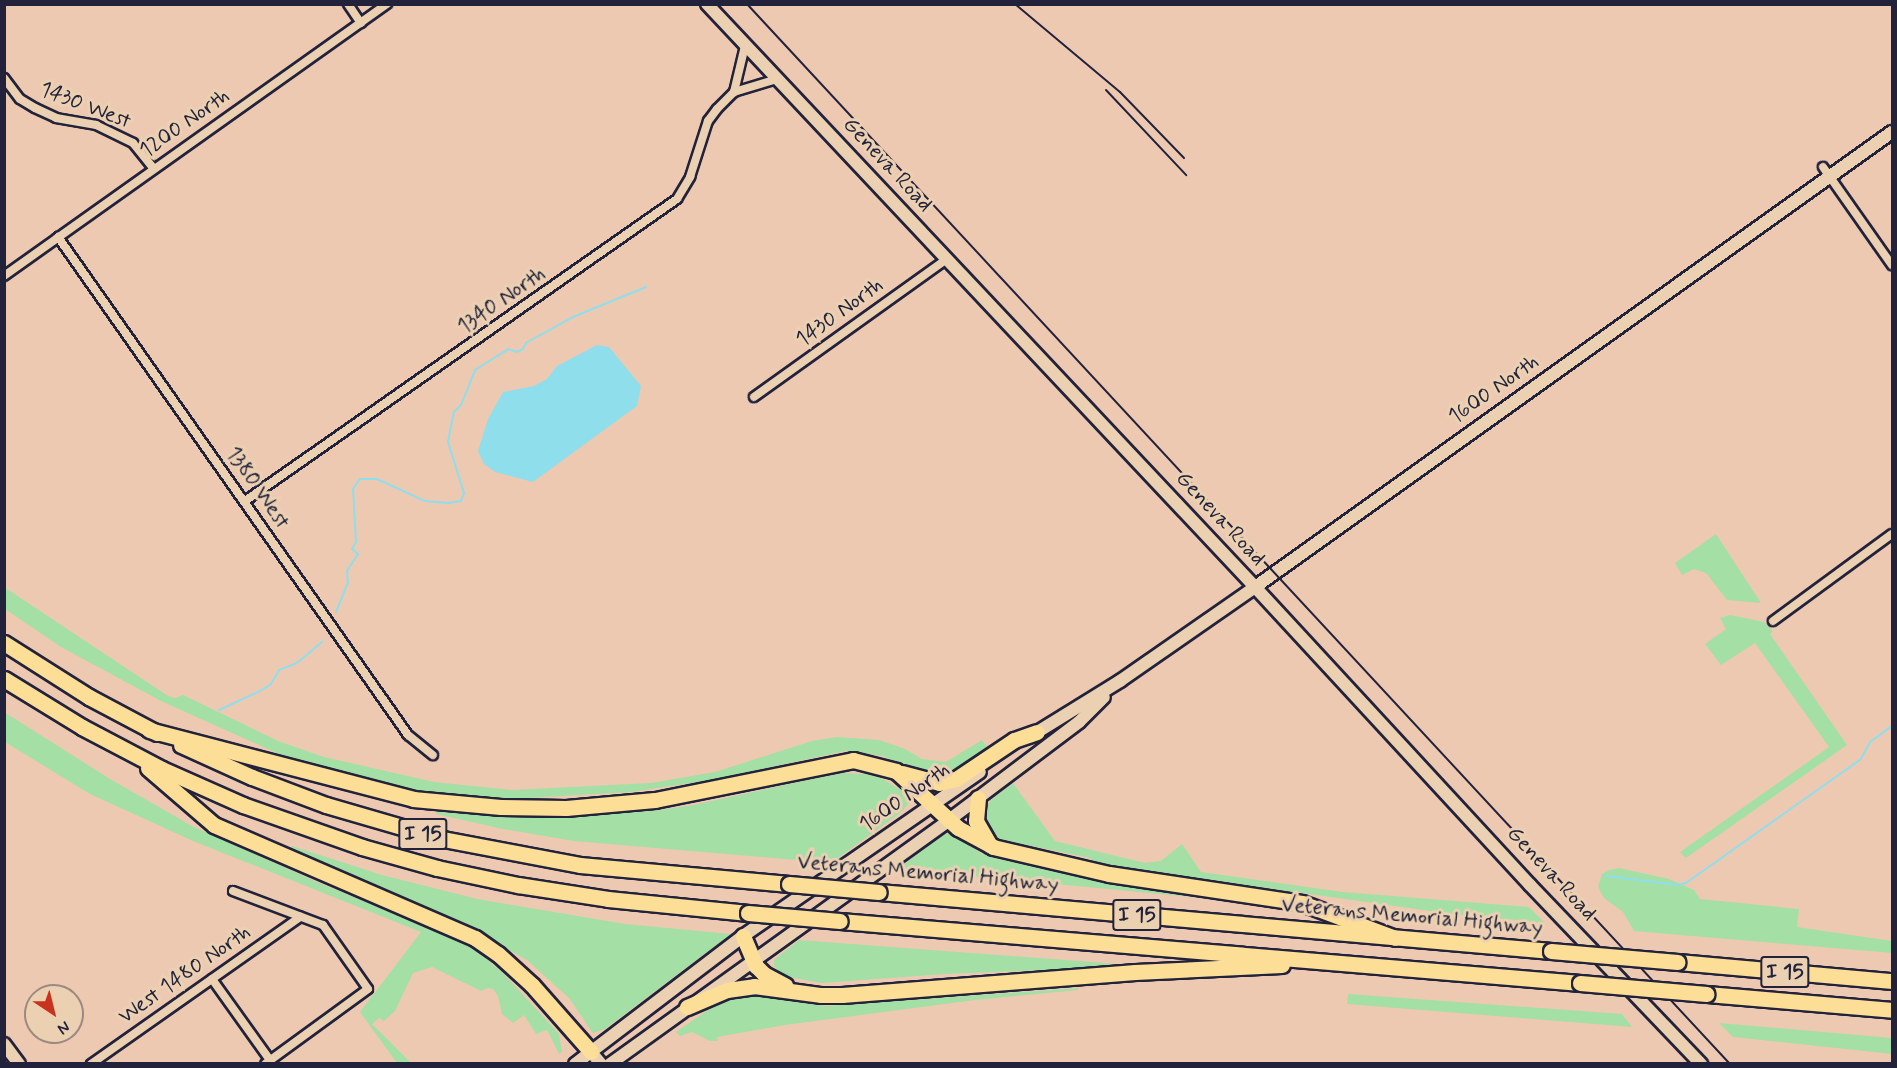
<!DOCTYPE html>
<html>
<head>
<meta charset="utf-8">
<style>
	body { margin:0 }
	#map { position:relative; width:1897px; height:1068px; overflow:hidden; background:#eec9b2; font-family:Mynerve,sans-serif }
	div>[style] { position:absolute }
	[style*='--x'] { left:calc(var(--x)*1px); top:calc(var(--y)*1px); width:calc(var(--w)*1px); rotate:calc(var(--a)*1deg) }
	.green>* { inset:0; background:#a4dfa5 }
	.water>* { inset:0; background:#8fdeec }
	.stream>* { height:2px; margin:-1px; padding:0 1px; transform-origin:1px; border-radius:1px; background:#8fdeec }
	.roads { filter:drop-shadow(2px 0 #22223b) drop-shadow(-2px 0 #22223b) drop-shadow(0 2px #22223b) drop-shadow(0 -2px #22223b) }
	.street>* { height:8px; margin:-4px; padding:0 4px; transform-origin:4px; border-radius:4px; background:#ebd0b2 }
	.secondary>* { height:12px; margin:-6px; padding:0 6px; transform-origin:6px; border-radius:6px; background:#ebd0b2 }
	.highway>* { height:15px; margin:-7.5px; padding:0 7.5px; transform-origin:7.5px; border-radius:7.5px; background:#fdde96 }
	.rail>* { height:2px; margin:-1px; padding:0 1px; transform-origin:1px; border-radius:1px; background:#22223b }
	.bridges { filter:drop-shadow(2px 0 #22223b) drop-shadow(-2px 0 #22223b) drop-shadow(0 2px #22223b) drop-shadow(0 -2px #22223b) }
	.highway-bridge>* { height:15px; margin:-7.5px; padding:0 7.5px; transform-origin:7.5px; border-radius:7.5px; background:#fdde96 }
	span { translate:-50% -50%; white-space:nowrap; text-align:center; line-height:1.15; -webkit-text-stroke:6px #ebd0b2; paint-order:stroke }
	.shield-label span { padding:2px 4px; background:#ebd0b2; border:2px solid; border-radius:4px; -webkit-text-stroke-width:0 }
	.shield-label { font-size:21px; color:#22223b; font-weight:700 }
	.street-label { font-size:22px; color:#22223b }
	.frame { position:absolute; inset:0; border:6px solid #22223b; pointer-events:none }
	.north { position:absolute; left:24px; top:984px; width:60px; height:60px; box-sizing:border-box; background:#ebd0b2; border:2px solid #9b8a82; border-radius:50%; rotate:145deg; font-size:16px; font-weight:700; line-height:24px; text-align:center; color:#22223b }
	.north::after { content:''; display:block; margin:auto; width:21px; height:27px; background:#c8321e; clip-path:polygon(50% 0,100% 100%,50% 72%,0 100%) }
</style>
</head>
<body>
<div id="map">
	<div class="green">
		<div style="clip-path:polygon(1716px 534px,1761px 603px,1727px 600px,1706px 573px,1694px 569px,1682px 575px,1675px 563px)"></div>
		<div style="clip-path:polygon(4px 587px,168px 696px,175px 698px,183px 695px,278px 741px,324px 757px,434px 782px,512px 790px,651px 783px,715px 772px,812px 741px,837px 737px,879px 740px,905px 749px,922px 759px,946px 762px,982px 740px,988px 748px,957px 770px,935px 770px,927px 777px,883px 756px,845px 751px,711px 780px,631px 792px,510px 799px,421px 792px,316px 766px,281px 755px,161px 701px,61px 647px,5px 609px)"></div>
		<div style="clip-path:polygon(1730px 615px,1764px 622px,1773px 631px,1770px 634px,1847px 745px,1686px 858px,1680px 852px,1829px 747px,1755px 643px,1721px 665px,1705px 644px,1726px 629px,1720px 618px)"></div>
		<div style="clip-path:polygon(4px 712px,110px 779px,192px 826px,317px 882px,426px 927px,428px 924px,474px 948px,504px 974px,559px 1034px,562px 1052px,559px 1054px,547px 1030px,536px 1034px,524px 1015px,513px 1023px,502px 1014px,498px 996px,493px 989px,488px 988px,481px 991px,432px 967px,413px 973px,395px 1011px,384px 1021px,379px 1018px,372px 1024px,410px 1062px,397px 1063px,360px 1012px,421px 932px,193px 841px,90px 794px,5px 742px)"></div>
		<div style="clip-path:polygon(841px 773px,866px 774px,881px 778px,901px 790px,909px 803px,900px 813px,831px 863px,574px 841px,503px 829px,436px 814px,438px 809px,535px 817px,653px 811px,693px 805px)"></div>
		<div style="clip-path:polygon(1013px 783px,1055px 841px,1145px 863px,1161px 861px,1182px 844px,1201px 872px,1343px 892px,1529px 907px,1545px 923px,1445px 913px,1102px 865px,1094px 863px,1090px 858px,998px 839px,982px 826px,983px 812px,991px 800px)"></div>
		<div style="clip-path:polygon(952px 833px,982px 854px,1002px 860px,1192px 894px,1192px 897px,897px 869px,945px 834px)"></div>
		<div style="clip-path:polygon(292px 846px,382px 875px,477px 899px,625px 924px,731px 934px,605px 1029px,593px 1033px,569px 998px,527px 960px,455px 920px,289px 852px)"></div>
		<div style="clip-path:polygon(1619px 868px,1669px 879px,1694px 890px,1700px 899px,1799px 909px,1797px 927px,1892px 941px,1892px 953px,1634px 931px,1623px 912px,1604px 898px,1598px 887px,1602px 874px,1609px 870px)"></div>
		<div style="clip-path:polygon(799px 940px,1106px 963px,1118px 965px,1118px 967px,945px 974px,822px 983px,783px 976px,774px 966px,774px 960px)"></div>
		<div style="clip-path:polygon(1078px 988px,1078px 990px,975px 1000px,785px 1025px,717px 1037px,718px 1041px,710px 1041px,692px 1032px,680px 1036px,676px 1032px,721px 1001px,750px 994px,750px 992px,789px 1001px,827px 1006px)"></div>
		<div style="clip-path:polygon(1348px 994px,1622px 1014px,1632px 1027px,1347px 1004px)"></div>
		<div style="clip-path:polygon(1719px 1023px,1892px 1038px,1892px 1054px,1733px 1037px)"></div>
	</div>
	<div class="water">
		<div style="clip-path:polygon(597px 345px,609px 347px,641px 386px,637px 406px,533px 482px,495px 472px,484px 464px,478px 451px,488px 419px,503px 392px,534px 386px,547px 379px,557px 366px)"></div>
	</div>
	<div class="stream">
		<div style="--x:336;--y:612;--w:31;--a:-68"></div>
		<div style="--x:348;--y:583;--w:12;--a:-95"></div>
		<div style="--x:347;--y:571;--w:20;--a:-57"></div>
		<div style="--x:358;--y:554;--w:8;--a:-140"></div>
		<div style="--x:352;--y:549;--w:8;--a:-60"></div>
		<div style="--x:356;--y:542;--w:53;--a:-93.2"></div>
		<div style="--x:353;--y:489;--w:12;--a:-55"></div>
		<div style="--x:360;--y:479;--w:17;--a:0"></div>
		<div style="--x:377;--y:479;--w:53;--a:24.6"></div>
		<div style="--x:425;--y:501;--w:23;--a:5"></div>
		<div style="--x:448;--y:503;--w:13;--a:-9"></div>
		<div style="--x:461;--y:501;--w:9;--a:-69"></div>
		<div style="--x:464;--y:493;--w:53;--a:-107.4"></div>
		<div style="--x:448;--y:442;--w:31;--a:-79"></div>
		<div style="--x:454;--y:412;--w:10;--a:-45"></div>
		<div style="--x:461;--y:405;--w:38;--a:-68"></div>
		<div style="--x:475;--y:370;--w:39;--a:-32"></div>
		<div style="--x:508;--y:349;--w:9;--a:18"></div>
		<div style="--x:517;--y:352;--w:7;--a:-27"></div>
		<div style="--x:523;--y:349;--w:7;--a:-63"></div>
		<div style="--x:526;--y:343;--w:54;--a:-29"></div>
		<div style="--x:573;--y:317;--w:79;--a:-22.3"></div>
		<div style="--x:219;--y:710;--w:45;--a:-24.9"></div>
		<div style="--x:260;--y:691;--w:13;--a:-32"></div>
		<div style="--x:271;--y:684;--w:16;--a:-60"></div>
		<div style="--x:279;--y:670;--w:19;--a:-21"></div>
		<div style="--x:297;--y:663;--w:33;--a:-40"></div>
		<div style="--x:1606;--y:876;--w:72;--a:7.2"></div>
		<div style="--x:1677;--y:885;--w:9;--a:-13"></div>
		<div style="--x:1686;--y:883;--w:214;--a:-35.3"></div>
		<div style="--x:1861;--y:759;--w:19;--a:-62"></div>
		<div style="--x:1870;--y:742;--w:27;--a:-36"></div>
	</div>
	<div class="roads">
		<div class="street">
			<div style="--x:348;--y:4;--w:23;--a:56"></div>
			<div style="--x:4;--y:78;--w:26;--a:53"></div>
			<div style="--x:20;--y:99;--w:17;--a:31"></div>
			<div style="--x:35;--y:108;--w:23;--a:25"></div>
			<div style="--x:56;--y:118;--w:41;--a:9.9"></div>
			<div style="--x:96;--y:125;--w:41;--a:25.9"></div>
			<div style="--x:133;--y:143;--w:32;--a:51"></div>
			<div style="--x:734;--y:92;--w:47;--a:-76.6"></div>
			<div style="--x:1823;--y:167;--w:120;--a:54.9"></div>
			<div style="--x:58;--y:237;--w:609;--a:54.9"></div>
			<div style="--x:408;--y:735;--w:32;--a:39"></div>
			<div style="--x:4;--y:276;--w:470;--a:-35.4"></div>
			<div style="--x:754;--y:397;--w:237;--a:-35.6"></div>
			<div style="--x:245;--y:501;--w:527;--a:-34.96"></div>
			<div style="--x:677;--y:199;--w:26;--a:-59"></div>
			<div style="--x:690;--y:177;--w:59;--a:-72.2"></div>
			<div style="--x:708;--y:121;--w:15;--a:-53"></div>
			<div style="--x:717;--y:109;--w:24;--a:-45"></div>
			<div style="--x:734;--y:92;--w:45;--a:-16.8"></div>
			<div style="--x:1773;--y:621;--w:147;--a:-36.2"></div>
			<div style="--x:233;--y:891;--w:96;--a:20.7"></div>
			<div style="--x:323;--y:925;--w:78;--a:54.9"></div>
			<div style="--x:368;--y:989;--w:127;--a:143.9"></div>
			<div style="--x:212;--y:979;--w:100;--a:54.4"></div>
			<div style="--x:91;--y:1064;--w:256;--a:-35.1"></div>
		</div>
		<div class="secondary">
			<div style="--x:707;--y:4;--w:800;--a:46.77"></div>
			<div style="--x:1255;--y:587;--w:405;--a:47.3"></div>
			<div style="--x:1530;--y:885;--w:248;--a:46.3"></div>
			<div style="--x:1031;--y:736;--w:105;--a:-31.7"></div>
			<div style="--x:1120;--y:681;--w:165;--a:-34.8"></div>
			<div style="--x:1255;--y:587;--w:783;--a:-35.54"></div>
			<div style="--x:4;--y:1044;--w:25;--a:53"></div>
			<div style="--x:591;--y:1052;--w:16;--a:50"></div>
			<div style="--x:575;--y:1064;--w:211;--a:-37.3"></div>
			<div style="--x:743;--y:936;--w:288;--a:-34.7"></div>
			<div style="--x:610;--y:1064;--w:418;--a:-35.7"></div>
			<div style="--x:949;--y:820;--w:163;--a:-37"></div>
			<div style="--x:1079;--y:722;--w:35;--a:-45"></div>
		</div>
		<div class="highway">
			<div style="--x:4;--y:643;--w:101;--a:32.4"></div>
			<div style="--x:89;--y:697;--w:77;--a:27.9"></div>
			<div style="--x:4;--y:679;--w:92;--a:31.6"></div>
			<div style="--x:82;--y:727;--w:90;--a:27.7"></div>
			<div style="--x:162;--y:769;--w:89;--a:24"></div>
			<div style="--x:243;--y:805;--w:126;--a:19.4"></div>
			<div style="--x:362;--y:847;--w:78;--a:15.6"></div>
			<div style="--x:437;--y:868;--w:83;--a:11.9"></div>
			<div style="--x:518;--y:885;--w:91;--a:8.8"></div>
			<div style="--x:608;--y:899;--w:141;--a:5.7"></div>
			<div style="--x:149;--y:730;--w:273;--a:14.6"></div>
			<div style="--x:413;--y:799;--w:88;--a:5.2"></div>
			<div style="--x:501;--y:807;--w:65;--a:0.9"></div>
			<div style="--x:566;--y:808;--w:89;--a:-5.1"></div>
			<div style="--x:655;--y:800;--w:202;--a:-11.4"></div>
			<div style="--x:853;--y:760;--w:44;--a:14.3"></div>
			<div style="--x:896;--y:771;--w:84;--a:42.6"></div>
			<div style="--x:958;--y:828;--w:40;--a:28"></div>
			<div style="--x:993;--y:847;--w:119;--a:13.1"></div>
			<div style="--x:1109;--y:874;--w:195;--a:8.5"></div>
			<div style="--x:1302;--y:903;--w:99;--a:20.6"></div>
			<div style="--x:181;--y:745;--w:78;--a:24.3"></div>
			<div style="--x:252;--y:777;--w:79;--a:20.7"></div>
			<div style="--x:326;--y:805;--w:122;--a:16.2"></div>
			<div style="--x:443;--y:839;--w:139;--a:10.7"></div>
			<div style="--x:580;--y:865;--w:210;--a:5.2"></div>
			<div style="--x:148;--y:768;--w:87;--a:40.8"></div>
			<div style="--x:214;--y:825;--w:284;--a:23.4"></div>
			<div style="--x:475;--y:938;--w:28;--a:35"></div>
			<div style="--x:498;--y:954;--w:46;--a:42.4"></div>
			<div style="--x:532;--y:985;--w:89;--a:48.6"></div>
			<div style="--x:902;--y:773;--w:38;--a:15"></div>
			<div style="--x:939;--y:783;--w:17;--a:-13"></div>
			<div style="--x:956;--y:779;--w:70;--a:-33.9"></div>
			<div style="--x:1014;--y:740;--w:24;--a:-19"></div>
			<div style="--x:978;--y:798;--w:23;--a:95"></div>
			<div style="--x:976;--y:821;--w:28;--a:60"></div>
			<div style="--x:879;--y:892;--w:675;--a:5.02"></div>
			<div style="--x:840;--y:921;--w:743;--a:4.79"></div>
			<div style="--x:743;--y:936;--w:33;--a:67"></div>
			<div style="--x:756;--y:966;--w:11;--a:45"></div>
			<div style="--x:764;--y:974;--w:24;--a:28"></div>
			<div style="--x:1678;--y:962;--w:215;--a:5.1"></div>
			<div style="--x:1707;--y:994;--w:186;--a:4.9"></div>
			<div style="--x:687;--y:1007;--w:43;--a:-23"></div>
			<div style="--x:727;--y:990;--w:27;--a:-8"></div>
			<div style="--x:754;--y:986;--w:68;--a:7.7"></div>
			<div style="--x:821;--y:995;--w:21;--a:0"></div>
			<div style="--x:842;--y:995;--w:294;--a:-4.5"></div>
			<div style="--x:1135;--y:972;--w:147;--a:-2.7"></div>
		</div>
	</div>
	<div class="rail">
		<div style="--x:747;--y:4;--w:1446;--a:47.16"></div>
		<div style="--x:1015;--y:4;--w:137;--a:40"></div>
		<div style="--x:1120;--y:92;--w:92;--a:45.9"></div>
		<div style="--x:1106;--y:90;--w:117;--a:46.7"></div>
	</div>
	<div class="bridges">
		<div class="highway-bridge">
			<div style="--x:789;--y:884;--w:90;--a:5.1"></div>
			<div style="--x:748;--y:913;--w:92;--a:5"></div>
			<div style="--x:1551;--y:951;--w:127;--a:5"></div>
			<div style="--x:1580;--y:983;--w:127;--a:5"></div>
		</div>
	</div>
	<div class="shield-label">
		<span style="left:423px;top:834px">I 15</span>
		<span style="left:1137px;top:915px">I 15</span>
		<span style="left:1785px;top:972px">I 15</span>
	</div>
	<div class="street-label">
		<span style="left:85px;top:106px;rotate:21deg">1430 West</span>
		<span style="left:185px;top:124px;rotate:-35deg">1200 North</span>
		<span style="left:887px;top:165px;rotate:47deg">Geneva Road</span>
		<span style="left:502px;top:301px;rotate:-35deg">1340 North</span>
		<span style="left:840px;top:313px;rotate:-36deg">1430 North</span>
		<span style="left:1494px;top:390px;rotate:-35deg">1600 North</span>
		<span style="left:257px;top:488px;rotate:55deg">1380 West</span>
		<span style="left:1220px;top:519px;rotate:47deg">Geneva Road</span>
		<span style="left:905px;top:798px;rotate:-35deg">1600 North</span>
		<span style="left:928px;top:874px;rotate:5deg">Veterans Memorial Highway</span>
		<span style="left:1551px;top:874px;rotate:47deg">Geneva Road</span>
		<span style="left:1412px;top:917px;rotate:5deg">Veterans Memorial Highway</span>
		<span style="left:185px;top:975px;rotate:-35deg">West 1480 North</span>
	</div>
	<div class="frame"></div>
	<div class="north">N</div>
</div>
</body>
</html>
